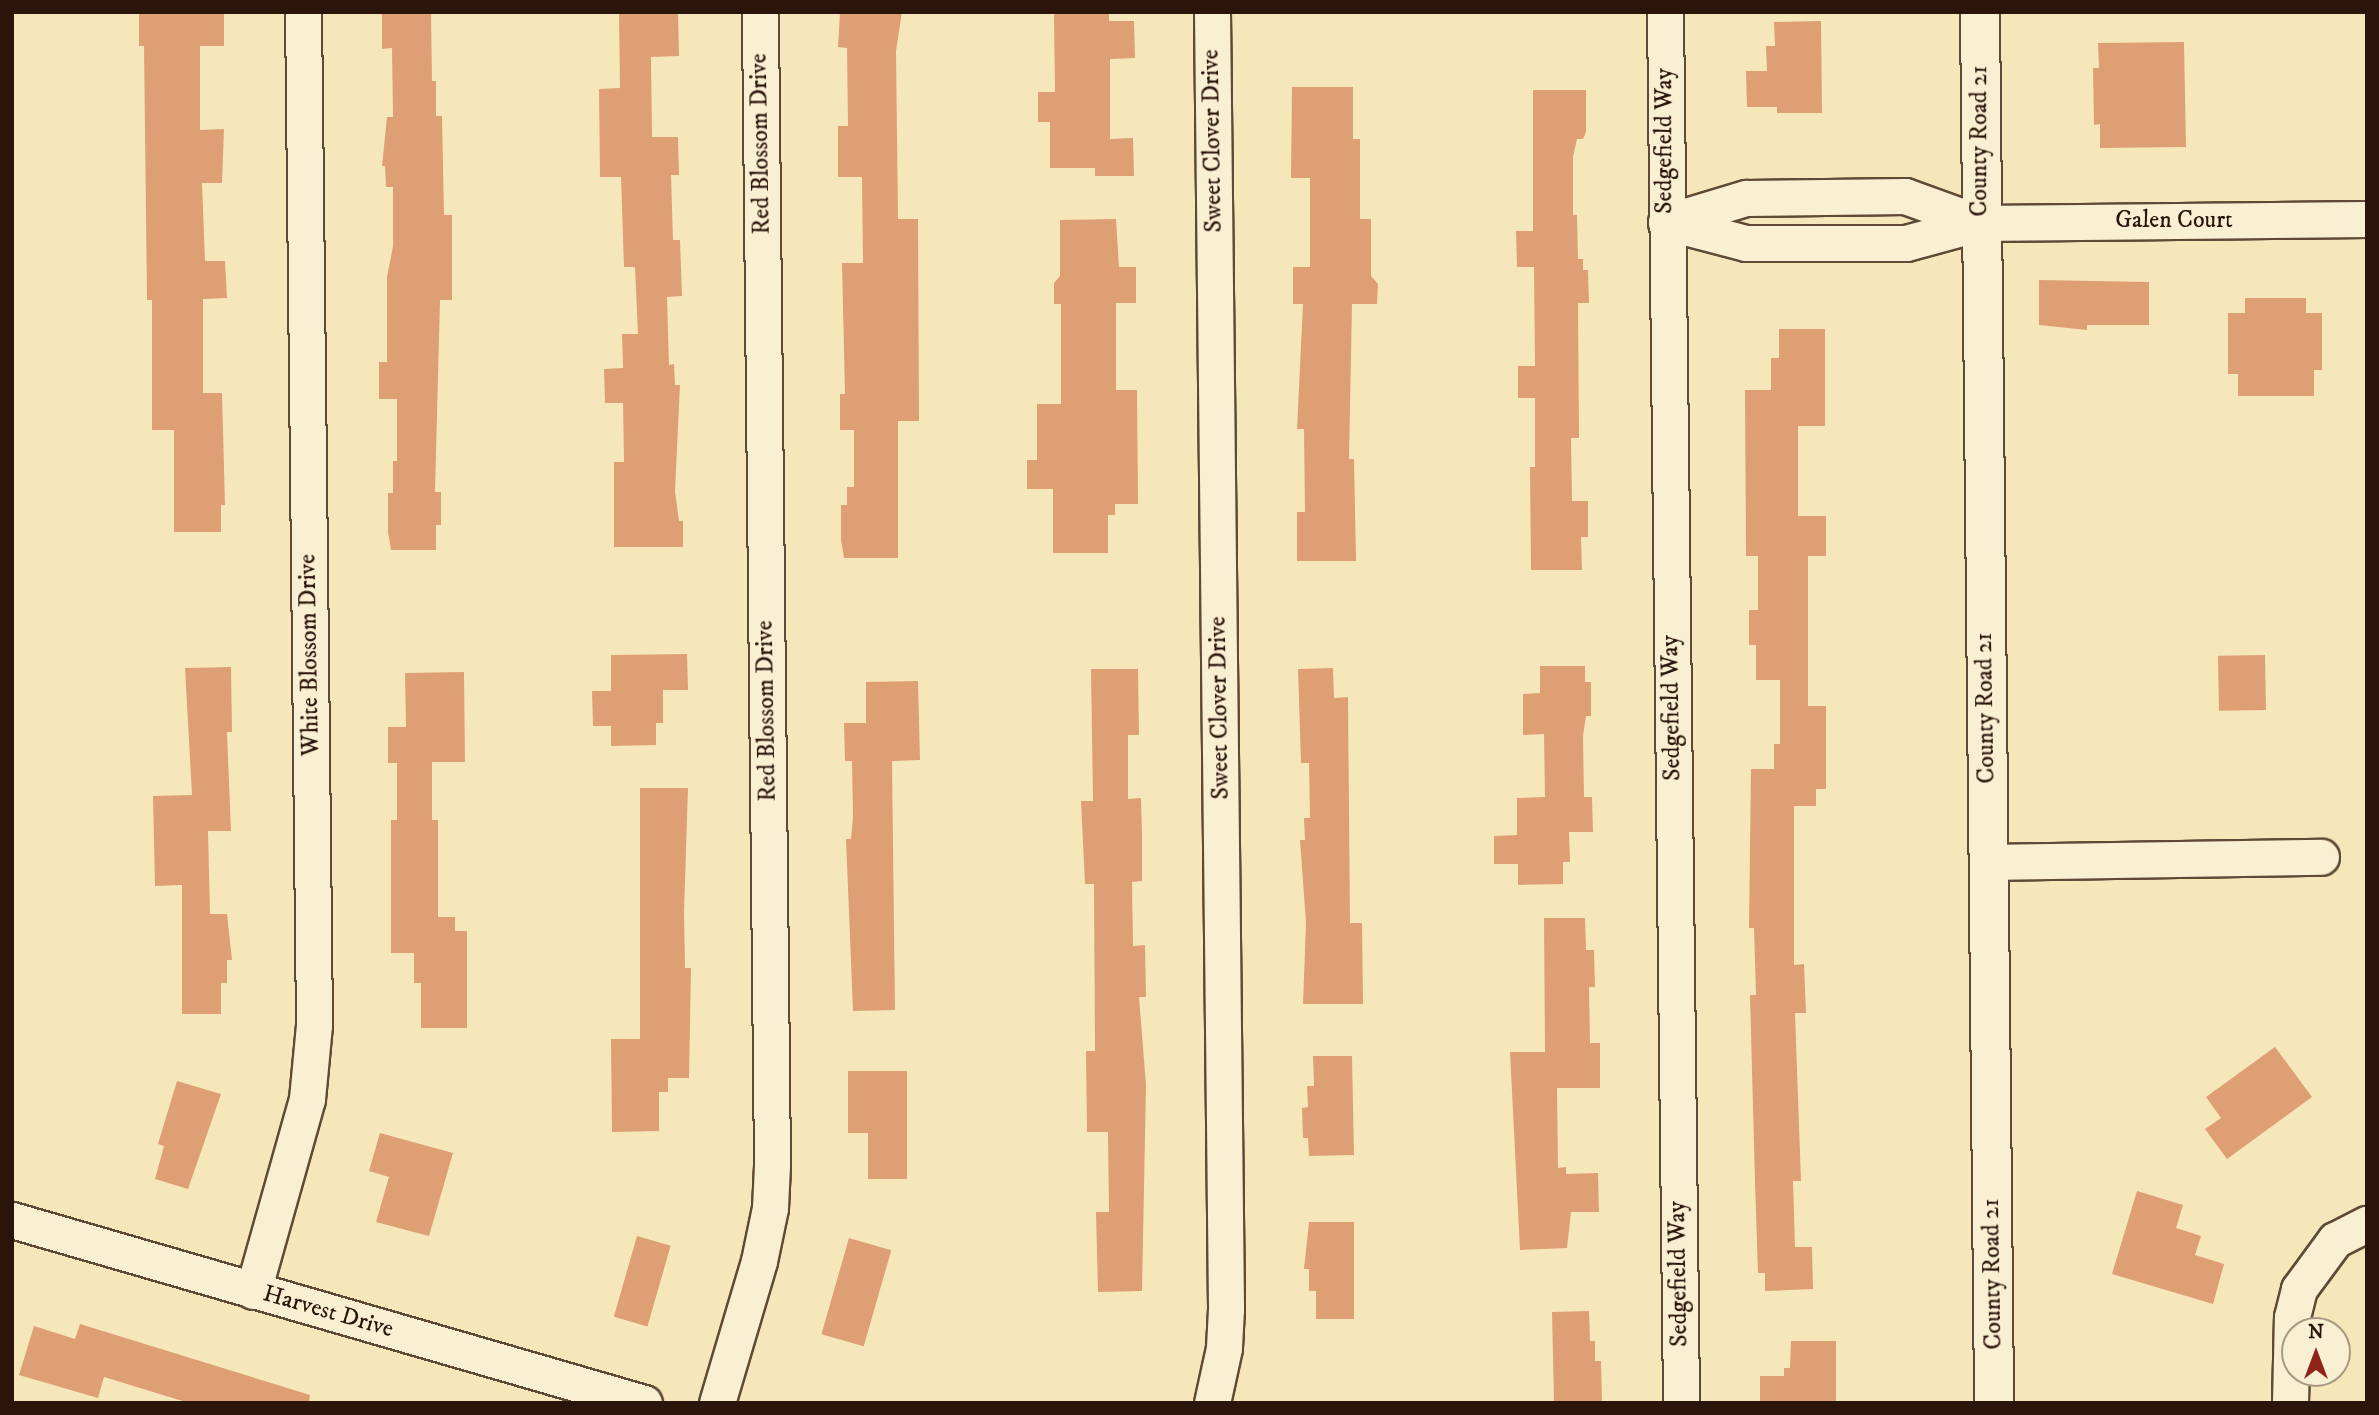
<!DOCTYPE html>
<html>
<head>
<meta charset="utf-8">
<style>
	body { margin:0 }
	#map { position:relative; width:2379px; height:1415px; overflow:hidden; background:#f6e7ba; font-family:"IM FELL DW Pica",serif }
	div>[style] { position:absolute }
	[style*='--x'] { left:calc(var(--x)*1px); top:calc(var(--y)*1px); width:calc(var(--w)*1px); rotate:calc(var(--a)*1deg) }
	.building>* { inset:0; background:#df9f75; transform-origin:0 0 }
	.roads { filter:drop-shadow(2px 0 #5e4a37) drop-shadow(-2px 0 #5e4a37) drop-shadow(0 2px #5e4a37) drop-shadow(0 -2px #5e4a37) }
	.minor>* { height:35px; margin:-17.5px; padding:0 17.5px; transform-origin:17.5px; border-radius:17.5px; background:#f9efd2 }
	.tertiary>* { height:38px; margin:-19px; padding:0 19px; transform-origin:19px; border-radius:19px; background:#f9efd2 }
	span { translate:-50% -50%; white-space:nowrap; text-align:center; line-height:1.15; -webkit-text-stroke:5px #f9efd2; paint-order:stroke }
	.street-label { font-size:24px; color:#2b150b }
	.frame { position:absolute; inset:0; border:14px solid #2b150b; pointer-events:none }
	.north { position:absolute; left:2281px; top:1317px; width:70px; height:70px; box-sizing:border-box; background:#f9efd2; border:2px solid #a79882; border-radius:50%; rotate:0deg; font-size:19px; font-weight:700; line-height:28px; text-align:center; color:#2b150b }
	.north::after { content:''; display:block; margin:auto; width:24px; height:32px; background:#8f2418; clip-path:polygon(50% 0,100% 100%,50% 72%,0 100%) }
</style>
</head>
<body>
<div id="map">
	<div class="building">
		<div style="clip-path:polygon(139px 12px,224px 12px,224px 46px,200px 46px,200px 130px,224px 129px,222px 183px,202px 183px,205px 261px,225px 261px,227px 298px,203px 299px,203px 393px,222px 393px,225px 505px,221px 505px,221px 532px,174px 532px,174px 430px,152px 430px,152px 300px,147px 300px,144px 46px,139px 46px)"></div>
		<div style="clip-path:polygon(382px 12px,431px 12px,432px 81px,436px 81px,436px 116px,442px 116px,444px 215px,452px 215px,452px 300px,440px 300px,435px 492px,441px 492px,441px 525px,436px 525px,436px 550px,391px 550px,388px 532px,388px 493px,393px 493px,393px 461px,397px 461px,397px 399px,379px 399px,379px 362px,387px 362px,387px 277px,393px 246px,393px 187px,386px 187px,385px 166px,382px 166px,387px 117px,393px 117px,392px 48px,382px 49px)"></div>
		<div style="clip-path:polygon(619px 12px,678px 12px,679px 56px,651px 57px,652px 137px,678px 137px,679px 175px,671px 175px,673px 240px,680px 240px,682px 296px,667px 297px,669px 365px,674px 364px,675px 385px,680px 385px,675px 491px,679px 521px,683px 521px,683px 547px,614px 547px,614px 462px,624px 462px,623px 403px,605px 403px,604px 369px,623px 368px,622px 334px,638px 334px,635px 267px,624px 267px,621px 177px,600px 177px,599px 89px,620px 88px)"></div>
		<div style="clip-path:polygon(840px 12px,902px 12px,896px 51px,898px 219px,918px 219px,919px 421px,898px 421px,898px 558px,844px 558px,841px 540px,841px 505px,847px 505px,847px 487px,854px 487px,854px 430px,840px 430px,840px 394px,845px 394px,842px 263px,863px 263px,862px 177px,838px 177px,838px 126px,848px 126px,847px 48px,838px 47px)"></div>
		<div style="clip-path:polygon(1058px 12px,1109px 12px,1109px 21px,1134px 21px,1135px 58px,1110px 59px,1110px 139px,1133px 138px,1134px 176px,1095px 176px,1095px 168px,1050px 168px,1050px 122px,1038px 122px,1038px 92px,1055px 92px,1054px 15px)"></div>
		<div style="clip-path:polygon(1821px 21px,1822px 113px,1777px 113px,1777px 107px,1747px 107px,1746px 71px,1767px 71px,1766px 46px,1775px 46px,1774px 22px)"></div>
		<div style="clip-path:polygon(2184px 42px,2186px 147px,2100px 148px,2100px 124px,2094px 125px,2093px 68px,2099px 68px,2098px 43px)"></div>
		<div style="clip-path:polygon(1292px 87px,1353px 87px,1353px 139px,1360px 139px,1360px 219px,1371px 219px,1371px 276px,1378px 284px,1377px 304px,1352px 304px,1349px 459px,1354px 459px,1356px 561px,1297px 561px,1297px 512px,1305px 512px,1304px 429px,1297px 429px,1303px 304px,1293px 304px,1293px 267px,1310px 267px,1310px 178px,1291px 178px)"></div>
		<div style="clip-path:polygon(1533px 90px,1586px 90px,1586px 132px,1583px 139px,1577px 139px,1573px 157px,1573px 215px,1577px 215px,1578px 259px,1583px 259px,1583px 270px,1588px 270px,1589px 303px,1578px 303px,1579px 438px,1571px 438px,1572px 501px,1588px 501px,1588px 537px,1581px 537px,1582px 570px,1531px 570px,1530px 467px,1535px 467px,1535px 398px,1518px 398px,1518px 366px,1535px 366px,1534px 267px,1517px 267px,1516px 231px,1533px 231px)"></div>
		<div style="clip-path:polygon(1116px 219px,1119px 267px,1136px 267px,1136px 303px,1116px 303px,1116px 390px,1137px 390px,1138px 504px,1115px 504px,1115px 515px,1108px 515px,1108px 553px,1053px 553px,1053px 489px,1027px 489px,1027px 460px,1037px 460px,1037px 404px,1061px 404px,1061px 304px,1054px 304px,1054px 283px,1060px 276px,1060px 220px)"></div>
		<div style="clip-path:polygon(2039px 280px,2149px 282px,2149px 325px,2087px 325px,2087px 330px,2039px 325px)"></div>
		<div style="clip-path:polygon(2245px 298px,2306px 298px,2306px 313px,2322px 313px,2322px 370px,2314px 370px,2314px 396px,2238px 396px,2238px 374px,2228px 374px,2228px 313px,2245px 313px)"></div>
		<div style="clip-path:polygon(1779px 329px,1825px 329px,1825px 426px,1798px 426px,1798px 516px,1826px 516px,1826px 556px,1808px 556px,1808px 706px,1826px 706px,1826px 789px,1816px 789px,1816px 806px,1794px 806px,1794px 965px,1804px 964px,1806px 1013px,1795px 1013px,1801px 1181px,1793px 1181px,1795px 1247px,1812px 1247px,1813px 1289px,1765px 1291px,1765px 1273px,1758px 1273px,1755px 1182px,1750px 995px,1756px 995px,1754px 928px,1749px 928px,1751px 769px,1774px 769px,1774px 744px,1780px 744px,1780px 680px,1756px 680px,1756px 645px,1749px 645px,1749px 610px,1758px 610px,1758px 556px,1746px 556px,1745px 390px,1771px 390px,1771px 358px,1779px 358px)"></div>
		<div style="clip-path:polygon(687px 654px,688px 690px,663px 690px,663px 723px,656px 723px,656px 745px,611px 746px,611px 726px,593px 726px,592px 691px,611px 691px,611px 655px)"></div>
		<div style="left:2265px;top:655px;width:55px;height:47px;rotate:89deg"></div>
		<div style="clip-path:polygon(1540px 666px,1585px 666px,1585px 682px,1591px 682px,1591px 716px,1586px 716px,1583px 736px,1584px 797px,1592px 797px,1593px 832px,1569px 832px,1570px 862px,1563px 862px,1563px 884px,1518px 885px,1518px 864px,1494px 864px,1494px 836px,1517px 835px,1517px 798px,1545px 797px,1544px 734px,1523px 735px,1523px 694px,1540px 693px)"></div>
		<div style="clip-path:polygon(231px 667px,232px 732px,227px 732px,231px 831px,208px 831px,210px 914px,227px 914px,232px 960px,227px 960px,227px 983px,221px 983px,221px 1014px,182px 1014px,182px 885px,155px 886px,153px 796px,192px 795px,185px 668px)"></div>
		<div style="clip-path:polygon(1333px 668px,1334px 698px,1348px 697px,1350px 923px,1362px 923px,1363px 1004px,1303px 1004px,1306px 923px,1300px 840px,1305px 840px,1304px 818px,1310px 818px,1309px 763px,1301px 763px,1298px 669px)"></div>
		<div style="clip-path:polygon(1091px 669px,1138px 669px,1139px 735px,1128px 735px,1128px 799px,1141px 798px,1142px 834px,1142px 881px,1132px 882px,1133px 946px,1145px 945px,1146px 997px,1139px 997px,1146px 1085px,1142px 1291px,1098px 1292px,1096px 1212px,1109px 1212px,1108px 1132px,1087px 1132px,1086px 1051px,1095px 1051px,1094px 884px,1085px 884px,1081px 801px,1093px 801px)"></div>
		<div style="clip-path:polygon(464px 672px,465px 762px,432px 762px,432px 820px,438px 820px,438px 917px,455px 917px,455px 931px,467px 931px,467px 1028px,421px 1028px,421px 983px,414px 983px,414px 953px,391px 953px,391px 820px,397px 820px,397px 763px,388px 763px,388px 727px,406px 727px,405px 673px)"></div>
		<div style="clip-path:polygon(918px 681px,920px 760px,892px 761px,895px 1010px,853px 1011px,846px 839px,851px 839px,853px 817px,852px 761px,845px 761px,844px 723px,866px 723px,866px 682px)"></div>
		<div style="clip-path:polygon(640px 788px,688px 788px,684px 913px,685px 968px,691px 968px,689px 1078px,668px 1078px,668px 1092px,659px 1092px,659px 1131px,612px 1132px,611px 1039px,640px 1039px)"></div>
		<div style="clip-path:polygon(1544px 918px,1585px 918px,1586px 950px,1594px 950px,1595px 987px,1589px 987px,1590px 1043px,1600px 1043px,1600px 1088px,1557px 1088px,1558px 1168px,1566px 1167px,1566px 1174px,1598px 1173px,1599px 1212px,1571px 1212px,1567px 1248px,1520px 1250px,1510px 1052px,1545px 1052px)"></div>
		<div style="clip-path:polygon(2275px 1047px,2312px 1097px,2227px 1159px,2205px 1129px,2221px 1118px,2206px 1097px)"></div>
		<div style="clip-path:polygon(1313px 1056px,1352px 1056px,1354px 1155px,1309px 1156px,1308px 1138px,1303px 1138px,1302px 1108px,1308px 1107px,1307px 1086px,1314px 1086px)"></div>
		<div style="clip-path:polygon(848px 1071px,907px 1071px,907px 1179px,868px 1179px,868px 1133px,848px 1133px)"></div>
		<div style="clip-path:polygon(177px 1081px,221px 1094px,188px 1189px,155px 1179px,164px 1146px,158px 1144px)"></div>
		<div style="clip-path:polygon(380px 1133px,453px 1153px,429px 1236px,376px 1222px,389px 1177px,369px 1171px)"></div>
		<div style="clip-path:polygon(2137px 1191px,2183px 1205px,2176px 1228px,2201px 1236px,2195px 1255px,2224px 1264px,2213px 1304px,2112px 1274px)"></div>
		<div style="clip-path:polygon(1309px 1222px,1354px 1222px,1354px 1319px,1316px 1319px,1316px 1291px,1309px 1291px,1309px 1269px,1304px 1269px)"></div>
		<div style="left:637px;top:1236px;width:35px;height:84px;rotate:16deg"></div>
		<div style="left:849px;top:1238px;width:44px;height:100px;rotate:16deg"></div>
		<div style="clip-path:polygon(1589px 1311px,1590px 1341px,1595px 1341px,1595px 1361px,1601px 1361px,1602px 1403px,1554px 1403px,1552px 1312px)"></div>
		<div style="clip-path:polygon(80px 1324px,310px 1395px,309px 1403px,189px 1403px,104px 1377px,98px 1398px,19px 1375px,34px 1326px,75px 1339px)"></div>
		<div style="clip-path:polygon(1791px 1341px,1836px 1341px,1836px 1403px,1760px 1403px,1760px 1376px,1784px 1376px,1784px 1368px,1790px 1368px)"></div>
	</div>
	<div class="roads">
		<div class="minor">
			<div style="--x:1212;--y:12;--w:1297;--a:89.38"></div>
			<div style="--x:1226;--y:1309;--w:39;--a:93"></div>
			<div style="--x:1224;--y:1348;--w:56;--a:102.3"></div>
			<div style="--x:1665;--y:12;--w:1391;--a:89.34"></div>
			<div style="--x:1666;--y:222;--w:83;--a:14.7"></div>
			<div style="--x:1746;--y:243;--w:160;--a:0"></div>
			<div style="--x:1906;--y:243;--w:77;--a:-15.1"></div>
			<div style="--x:1980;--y:223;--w:387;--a:-0.6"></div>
			<div style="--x:1666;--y:222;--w:84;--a:-16.7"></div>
			<div style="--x:1746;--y:198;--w:159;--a:-0.7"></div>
			<div style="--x:1905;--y:196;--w:80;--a:19.8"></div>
			<div style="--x:1988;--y:862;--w:333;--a:-0.9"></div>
			<div style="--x:12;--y:1220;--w:658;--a:16.15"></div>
			<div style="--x:253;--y:1291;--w:199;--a:-74.3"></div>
			<div style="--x:307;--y:1099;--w:74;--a:-84.6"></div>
			<div style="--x:314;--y:1025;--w:1013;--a:-90.62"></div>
			<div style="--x:717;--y:1403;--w:148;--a:-73.5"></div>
			<div style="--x:759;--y:1261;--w:54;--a:-78.3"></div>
			<div style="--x:770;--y:1208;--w:43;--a:-87.3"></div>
			<div style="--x:772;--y:1165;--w:1153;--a:-90.6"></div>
			<div style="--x:2290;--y:1403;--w:86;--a:-88.7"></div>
			<div style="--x:2292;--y:1317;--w:29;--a:-76"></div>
			<div style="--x:2299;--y:1289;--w:61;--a:-53.7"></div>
			<div style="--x:2335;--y:1240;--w:36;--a:-27"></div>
		</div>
		<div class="tertiary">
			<div style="--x:1980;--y:12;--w:1391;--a:89.42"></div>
		</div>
	</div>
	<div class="street-label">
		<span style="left:1213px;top:141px;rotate:-91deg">Sweet Clover Drive</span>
		<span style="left:1665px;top:141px;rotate:-90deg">Sedgefield Way</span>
		<span style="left:1980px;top:141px;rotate:-90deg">County Road 21</span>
		<span style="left:761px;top:144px;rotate:-91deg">Red Blossom Drive</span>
		<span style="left:2174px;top:221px">Galen Court</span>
		<span style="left:310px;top:655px;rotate:-91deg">White Blossom Drive</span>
		<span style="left:1220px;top:708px;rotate:-91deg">Sweet Clover Drive</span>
		<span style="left:1672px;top:708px;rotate:-91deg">Sedgefield Way</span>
		<span style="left:1986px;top:708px;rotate:-91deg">County Road 21</span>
		<span style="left:767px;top:711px;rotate:-91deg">Red Blossom Drive</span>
		<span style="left:1679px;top:1274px;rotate:-91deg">Sedgefield Way</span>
		<span style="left:1993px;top:1274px;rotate:-91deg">County Road 21</span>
		<span style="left:328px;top:1312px;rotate:16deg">Harvest Drive</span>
	</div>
	<div class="frame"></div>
	<div class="north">N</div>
</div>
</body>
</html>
